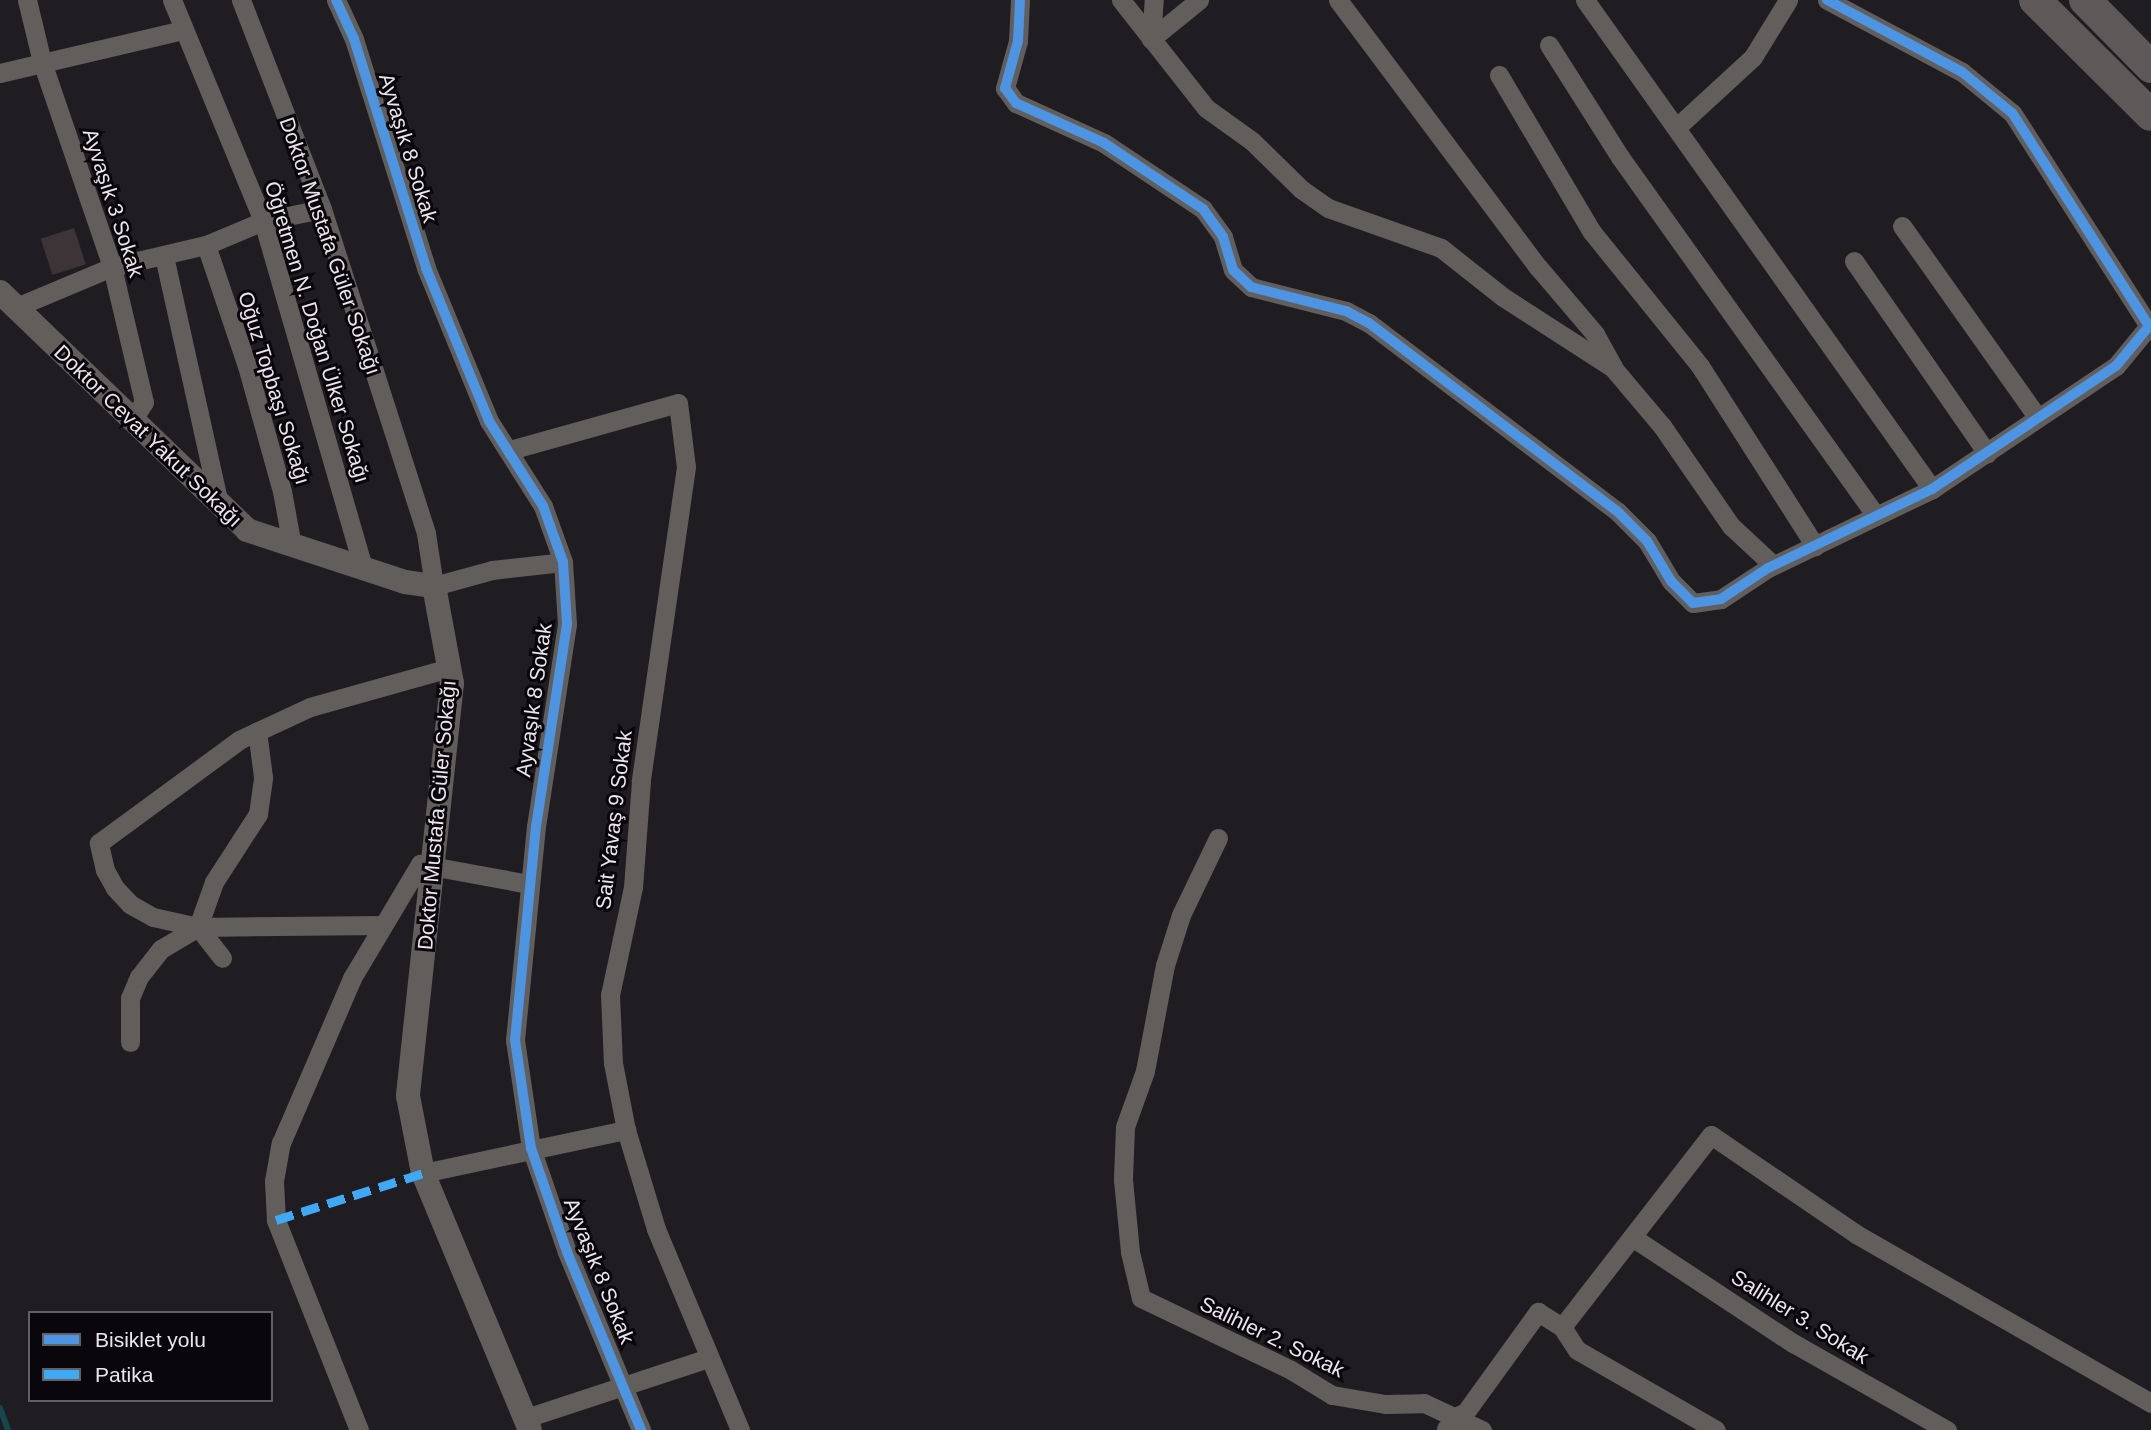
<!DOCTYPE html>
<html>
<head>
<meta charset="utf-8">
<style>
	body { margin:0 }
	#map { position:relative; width:2151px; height:1430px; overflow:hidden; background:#201d22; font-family:Helvetica,sans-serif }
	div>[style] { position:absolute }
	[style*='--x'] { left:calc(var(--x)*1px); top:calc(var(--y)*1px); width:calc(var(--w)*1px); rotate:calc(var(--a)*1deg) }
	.stream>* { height:6px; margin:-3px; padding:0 3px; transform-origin:3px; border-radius:3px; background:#19454c }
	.building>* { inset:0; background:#3c3437; transform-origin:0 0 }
	.minor>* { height:19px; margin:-9.5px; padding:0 9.5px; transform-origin:9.5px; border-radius:9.5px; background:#625e5b }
	.tertiary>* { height:24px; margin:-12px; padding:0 12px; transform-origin:12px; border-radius:12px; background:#625e5b }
	.trunk>* { height:32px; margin:-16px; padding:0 16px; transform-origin:16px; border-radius:16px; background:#5e5858 }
	.quiet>* { height:9px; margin-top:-4.5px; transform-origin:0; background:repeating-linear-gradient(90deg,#3fa9f5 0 18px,transparent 0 27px) }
	.cycleway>* { height:10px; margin:-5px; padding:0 5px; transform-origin:5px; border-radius:5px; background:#4d94e3 }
	span { translate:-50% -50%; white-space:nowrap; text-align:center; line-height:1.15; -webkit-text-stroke:6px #09070b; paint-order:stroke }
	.street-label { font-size:21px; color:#ebe6ed }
	.legend { position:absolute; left:28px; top:1311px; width:245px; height:91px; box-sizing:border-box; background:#09070b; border:2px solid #636065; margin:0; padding:9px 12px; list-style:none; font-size:21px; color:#ebe6ed }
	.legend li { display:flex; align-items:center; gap:14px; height:35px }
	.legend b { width:35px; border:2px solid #636065 }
</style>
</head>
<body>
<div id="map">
	<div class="stream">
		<div style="--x:0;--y:1408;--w:23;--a:70"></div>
	</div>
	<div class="building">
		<div style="left:74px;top:228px;width:38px;height:35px;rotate:72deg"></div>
	</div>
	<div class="minor">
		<div style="--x:27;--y:0;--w:64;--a:76.4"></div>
		<div style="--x:42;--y:62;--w:217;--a:71.1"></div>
		<div style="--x:112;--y:267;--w:139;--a:76.7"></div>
		<div style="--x:144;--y:402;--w:20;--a:123"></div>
		<div style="--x:172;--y:0;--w:239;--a:67.6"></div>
		<div style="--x:263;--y:221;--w:358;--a:73.9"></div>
		<div style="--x:241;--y:0;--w:224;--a:68.8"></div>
		<div style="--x:322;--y:209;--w:340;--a:72.2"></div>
		<div style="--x:426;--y:533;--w:54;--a:81.4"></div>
		<div style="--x:434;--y:586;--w:60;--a:-15.4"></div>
		<div style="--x:492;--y:570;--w:71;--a:-6.4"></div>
		<div style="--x:336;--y:0;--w:43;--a:65.2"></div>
		<div style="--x:354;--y:39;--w:240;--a:72.5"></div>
		<div style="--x:426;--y:268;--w:165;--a:67.6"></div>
		<div style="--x:489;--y:421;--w:101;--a:57.6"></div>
		<div style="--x:543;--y:506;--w:59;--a:70.3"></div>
		<div style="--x:563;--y:562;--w:62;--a:86.3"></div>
		<div style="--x:567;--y:624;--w:204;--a:98.7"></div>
		<div style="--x:536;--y:826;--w:215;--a:95.6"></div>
		<div style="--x:515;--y:1040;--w:109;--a:81.6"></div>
		<div style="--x:531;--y:1148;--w:110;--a:70.9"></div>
		<div style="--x:567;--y:1252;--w:193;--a:67.4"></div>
		<div style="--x:1020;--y:0;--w:41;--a:92.8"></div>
		<div style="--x:1018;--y:41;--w:49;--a:105.5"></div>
		<div style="--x:1005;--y:88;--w:19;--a:54"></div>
		<div style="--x:1016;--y:103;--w:97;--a:24.4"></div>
		<div style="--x:1104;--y:143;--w:119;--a:33.7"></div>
		<div style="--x:1203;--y:209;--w:34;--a:54"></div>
		<div style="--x:1223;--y:237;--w:34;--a:73"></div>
		<div style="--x:1233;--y:270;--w:25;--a:43"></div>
		<div style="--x:1251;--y:287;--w:98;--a:14.2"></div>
		<div style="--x:1346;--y:311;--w:26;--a:28"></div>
		<div style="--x:1369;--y:323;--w:311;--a:37.2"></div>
		<div style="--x:1617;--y:511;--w:42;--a:45"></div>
		<div style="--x:1647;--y:541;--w:47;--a:59"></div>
		<div style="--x:1671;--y:581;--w:31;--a:45"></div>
		<div style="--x:1693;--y:603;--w:28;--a:-8"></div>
		<div style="--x:1721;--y:599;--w:56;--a:-33.4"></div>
		<div style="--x:1768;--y:568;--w:182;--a:-25.7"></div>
		<div style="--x:1932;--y:489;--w:221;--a:-33.8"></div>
		<div style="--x:2116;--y:366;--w:52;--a:-50.5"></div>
		<div style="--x:2149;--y:326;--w:253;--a:-122.7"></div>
		<div style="--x:2012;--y:113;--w:65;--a:-140.6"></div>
		<div style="--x:1962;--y:72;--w:153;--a:-151.9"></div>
		<div style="--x:1121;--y:0;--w:137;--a:51.8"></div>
		<div style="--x:1206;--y:108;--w:57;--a:35.7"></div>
		<div style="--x:1252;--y:141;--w:69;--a:44.4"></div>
		<div style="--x:1301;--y:189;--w:33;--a:35"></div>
		<div style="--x:1328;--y:208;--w:120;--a:19.5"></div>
		<div style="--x:1441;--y:248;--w:79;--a:38.3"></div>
		<div style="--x:1503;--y:297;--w:131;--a:32.8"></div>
		<div style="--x:1613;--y:368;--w:76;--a:49.8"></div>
		<div style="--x:1662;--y:426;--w:121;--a:55.4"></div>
		<div style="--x:1731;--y:526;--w:57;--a:42.9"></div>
		<div style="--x:1338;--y:0;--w:334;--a:53.2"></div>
		<div style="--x:1538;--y:267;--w:88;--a:49.6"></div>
		<div style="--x:1595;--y:334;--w:38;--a:61"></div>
		<div style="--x:1585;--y:0;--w:600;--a:54.64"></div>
		<div style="--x:1151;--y:39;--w:62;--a:-39.1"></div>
		<div style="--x:1151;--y:39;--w:39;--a:-86"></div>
		<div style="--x:1549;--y:45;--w:133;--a:57.6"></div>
		<div style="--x:1620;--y:157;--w:441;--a:54.5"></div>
		<div style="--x:0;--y:73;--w:189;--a:-13.2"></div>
		<div style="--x:1499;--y:75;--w:182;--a:59.4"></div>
		<div style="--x:1592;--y:232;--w:172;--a:51.1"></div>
		<div style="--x:1700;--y:366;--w:214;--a:57.4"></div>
		<div style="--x:1677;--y:127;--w:103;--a:-42.6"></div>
		<div style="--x:1753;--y:57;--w:67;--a:-58.4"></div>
		<div style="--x:1902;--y:226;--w:235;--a:54.7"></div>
		<div style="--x:206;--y:245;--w:128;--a:71.3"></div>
		<div style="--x:247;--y:366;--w:130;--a:74.4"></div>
		<div style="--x:282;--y:491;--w:56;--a:79.7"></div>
		<div style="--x:164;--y:256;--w:255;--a:77.5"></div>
		<div style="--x:1854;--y:261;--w:234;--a:55.3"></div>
		<div style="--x:14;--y:308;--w:106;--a:-22.7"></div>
		<div style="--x:112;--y:267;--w:97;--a:-13.2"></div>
		<div style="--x:206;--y:245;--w:62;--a:-22.8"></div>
		<div style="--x:263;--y:221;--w:60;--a:-11.5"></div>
		<div style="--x:510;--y:450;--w:174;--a:-15.6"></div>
		<div style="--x:678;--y:403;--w:64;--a:82.9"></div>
		<div style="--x:686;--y:467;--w:317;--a:98.2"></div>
		<div style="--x:641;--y:781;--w:106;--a:94.3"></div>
		<div style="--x:633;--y:887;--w:110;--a:102"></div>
		<div style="--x:610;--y:995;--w:68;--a:87.5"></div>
		<div style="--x:613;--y:1063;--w:68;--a:79"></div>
		<div style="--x:626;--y:1130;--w:103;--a:73.1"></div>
		<div style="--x:656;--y:1229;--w:218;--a:67.3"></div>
		<div style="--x:1218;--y:838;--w:85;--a:115.7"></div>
		<div style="--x:1181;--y:915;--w:52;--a:107.7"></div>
		<div style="--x:1165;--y:965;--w:108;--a:100.7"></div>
		<div style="--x:1145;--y:1071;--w:59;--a:109.7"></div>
		<div style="--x:1125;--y:1127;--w:53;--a:92.2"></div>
		<div style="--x:1123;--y:1180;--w:72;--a:84.4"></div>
		<div style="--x:1130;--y:1252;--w:47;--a:76.6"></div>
		<div style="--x:1141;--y:1298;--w:166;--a:25.6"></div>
		<div style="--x:1291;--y:1370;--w:48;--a:31.4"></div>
		<div style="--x:1332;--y:1395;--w:54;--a:9.6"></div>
		<div style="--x:1385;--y:1404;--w:39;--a:-1"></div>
		<div style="--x:1424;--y:1403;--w:64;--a:25"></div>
		<div style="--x:383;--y:925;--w:185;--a:179.4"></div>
		<div style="--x:198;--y:927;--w:46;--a:-167.5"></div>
		<div style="--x:153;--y:917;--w:26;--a:-151"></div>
		<div style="--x:130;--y:904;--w:22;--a:-133"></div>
		<div style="--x:115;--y:888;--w:21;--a:-119"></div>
		<div style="--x:105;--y:870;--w:28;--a:-103"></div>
		<div style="--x:99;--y:843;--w:174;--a:-36.3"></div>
		<div style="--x:239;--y:740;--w:78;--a:-24.9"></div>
		<div style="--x:310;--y:707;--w:144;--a:-15.7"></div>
		<div style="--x:198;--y:927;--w:39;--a:52"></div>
		<div style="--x:130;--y:1042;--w:44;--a:-90"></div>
		<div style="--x:130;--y:998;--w:23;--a:-67"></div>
		<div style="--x:139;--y:977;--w:36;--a:-52"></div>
		<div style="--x:161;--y:949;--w:43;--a:-30.7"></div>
		<div style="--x:198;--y:927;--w:48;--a:-70.4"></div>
		<div style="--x:214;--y:882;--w:81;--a:-57.1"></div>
		<div style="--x:258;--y:814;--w:37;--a:-82"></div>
		<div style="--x:263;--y:777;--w:46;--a:-97.4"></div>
		<div style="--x:423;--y:1173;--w:208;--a:-12"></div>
		<div style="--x:1632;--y:1237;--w:193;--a:33.4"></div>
		<div style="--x:1793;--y:1343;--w:177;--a:29.5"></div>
		<div style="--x:1562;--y:1327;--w:27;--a:57"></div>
		<div style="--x:1577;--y:1350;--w:160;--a:29.9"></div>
		<div style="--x:1462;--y:1417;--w:130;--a:-54.1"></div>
		<div style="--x:1538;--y:1312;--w:28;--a:32"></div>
		<div style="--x:1562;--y:1327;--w:243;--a:-52.2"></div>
		<div style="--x:1711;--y:1135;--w:176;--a:34.3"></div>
		<div style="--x:1856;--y:1234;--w:340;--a:29.8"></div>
		<div style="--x:526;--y:1418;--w:192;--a:-18.2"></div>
		<div style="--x:359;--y:1430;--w:226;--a:-111.6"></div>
		<div style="--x:276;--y:1220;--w:39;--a:-93"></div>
		<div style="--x:274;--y:1181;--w:39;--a:-80"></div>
		<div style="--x:281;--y:1143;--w:180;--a:-66.7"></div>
		<div style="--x:352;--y:978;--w:133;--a:-59.2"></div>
		<div style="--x:420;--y:864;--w:111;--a:10.4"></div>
	</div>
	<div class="tertiary">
		<div style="--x:0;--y:292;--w:343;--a:43.9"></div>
		<div style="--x:247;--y:530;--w:166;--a:18.2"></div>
		<div style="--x:405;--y:582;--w:29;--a:8"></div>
		<div style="--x:434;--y:586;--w:99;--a:79.5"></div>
		<div style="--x:452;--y:683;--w:415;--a:96.1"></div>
		<div style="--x:408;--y:1096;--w:78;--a:79"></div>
		<div style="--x:423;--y:1173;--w:278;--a:67.4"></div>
		<div style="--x:1449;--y:1430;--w:18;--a:-45"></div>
	</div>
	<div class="trunk">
		<div style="--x:2035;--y:0;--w:163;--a:44.8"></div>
		<div style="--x:2085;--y:0;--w:94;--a:45.4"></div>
	</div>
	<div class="quiet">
		<div style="--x:276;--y:1220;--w:154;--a:-17.7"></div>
	</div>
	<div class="cycleway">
		<div style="--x:336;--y:0;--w:43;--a:65.2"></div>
		<div style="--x:354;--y:39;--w:240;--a:72.5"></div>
		<div style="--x:426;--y:268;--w:165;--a:67.6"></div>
		<div style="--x:489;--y:421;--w:101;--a:57.6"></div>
		<div style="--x:543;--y:506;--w:59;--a:70.3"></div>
		<div style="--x:563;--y:562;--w:62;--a:86.3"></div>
		<div style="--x:567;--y:624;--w:204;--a:98.7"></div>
		<div style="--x:536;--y:826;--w:215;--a:95.6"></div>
		<div style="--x:515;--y:1040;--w:109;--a:81.6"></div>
		<div style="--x:531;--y:1148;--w:110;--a:70.9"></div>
		<div style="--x:567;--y:1252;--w:193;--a:67.4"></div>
		<div style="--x:1020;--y:0;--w:41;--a:92.8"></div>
		<div style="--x:1018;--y:41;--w:49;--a:105.5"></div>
		<div style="--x:1005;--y:88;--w:19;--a:54"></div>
		<div style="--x:1016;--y:103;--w:97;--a:24.4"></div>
		<div style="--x:1104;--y:143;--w:119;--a:33.7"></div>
		<div style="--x:1203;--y:209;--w:34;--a:54"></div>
		<div style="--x:1223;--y:237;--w:34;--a:73"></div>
		<div style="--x:1233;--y:270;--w:25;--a:43"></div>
		<div style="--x:1251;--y:287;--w:98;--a:14.2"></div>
		<div style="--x:1346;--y:311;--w:26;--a:28"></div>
		<div style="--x:1369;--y:323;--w:311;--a:37.2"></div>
		<div style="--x:1617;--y:511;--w:42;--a:45"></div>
		<div style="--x:1647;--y:541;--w:47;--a:59"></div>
		<div style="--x:1671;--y:581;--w:31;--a:45"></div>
		<div style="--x:1693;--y:603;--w:28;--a:-8"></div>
		<div style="--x:1721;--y:599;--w:56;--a:-33.4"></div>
		<div style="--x:1768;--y:568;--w:182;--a:-25.7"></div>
		<div style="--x:1932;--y:489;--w:221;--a:-33.8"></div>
		<div style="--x:2116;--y:366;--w:52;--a:-50.5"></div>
		<div style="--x:2149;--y:326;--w:253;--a:-122.7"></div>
		<div style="--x:2012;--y:113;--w:65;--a:-140.6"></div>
		<div style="--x:1962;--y:72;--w:153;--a:-151.9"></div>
	</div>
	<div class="street-label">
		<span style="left:408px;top:148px;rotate:73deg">Ayvaşık 8 Sokak</span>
		<span style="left:113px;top:203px;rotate:72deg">Ayvaşık 3 Sokak</span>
		<span style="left:330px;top:246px;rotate:71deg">Doktor Mustafa Güler Sokağı</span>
		<span style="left:317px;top:332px;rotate:73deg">Öğretmen N. Doğan Ülker Sokağı</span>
		<span style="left:274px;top:388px;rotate:73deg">Oğuz Topbaşı Sokağı</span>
		<span style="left:148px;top:436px;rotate:44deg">Doktor Cevat Yakut Sokağı</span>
		<span style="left:534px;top:700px;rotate:-82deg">Ayvaşık 8 Sokak</span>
		<span style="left:437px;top:815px;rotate:-85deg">Doktor Mustafa Güler Sokağı</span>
		<span style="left:614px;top:820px;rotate:-83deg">Sait Yavaş 9 Sokak</span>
		<span style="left:599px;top:1271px;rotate:68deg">Ayvaşık 8 Sokak</span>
		<span style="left:1800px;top:1317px;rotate:32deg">Salihler 3. Sokak</span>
		<span style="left:1272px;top:1337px;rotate:26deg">Salihler 2. Sokak</span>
	</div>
	<ul class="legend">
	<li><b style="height:9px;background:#4d94e3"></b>Bisiklet yolu</li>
	<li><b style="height:9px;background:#3fa9f5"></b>Patika</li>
	</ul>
</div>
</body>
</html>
